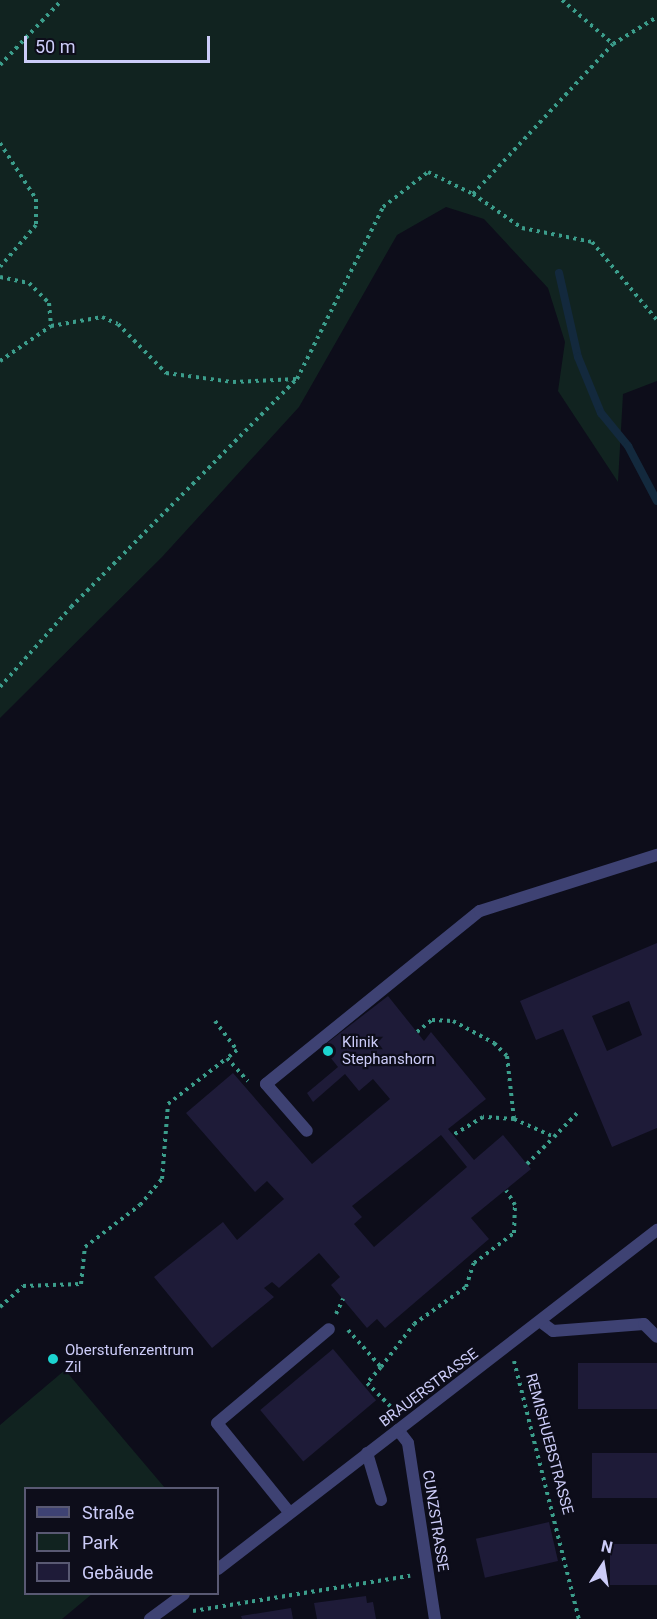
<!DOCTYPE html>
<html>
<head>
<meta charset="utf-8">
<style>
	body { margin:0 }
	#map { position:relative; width:657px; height:1619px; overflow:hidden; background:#0d0d1a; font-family:Roboto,sans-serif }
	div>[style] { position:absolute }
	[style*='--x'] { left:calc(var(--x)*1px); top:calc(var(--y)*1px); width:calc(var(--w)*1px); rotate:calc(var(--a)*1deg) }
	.green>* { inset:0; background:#112320 }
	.stream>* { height:8px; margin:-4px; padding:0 4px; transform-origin:4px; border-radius:4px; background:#13293d }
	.building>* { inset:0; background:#1e1b38; transform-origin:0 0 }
	.path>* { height:4px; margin-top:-2px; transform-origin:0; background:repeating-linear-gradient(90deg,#3b9d8b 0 3px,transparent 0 7.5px) }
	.lane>* { height:12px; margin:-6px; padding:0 6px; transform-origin:6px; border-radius:6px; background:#3e4273 }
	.street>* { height:12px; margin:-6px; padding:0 6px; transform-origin:6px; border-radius:6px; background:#3e4273 }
	.dots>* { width:16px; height:16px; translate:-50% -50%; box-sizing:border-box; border:3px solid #0d0d1a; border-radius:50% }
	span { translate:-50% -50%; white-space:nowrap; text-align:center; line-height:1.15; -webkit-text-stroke:4.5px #0d0d1a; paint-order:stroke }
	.poi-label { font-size:15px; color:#ccccf8 }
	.left { translate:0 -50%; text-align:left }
	.street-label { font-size:15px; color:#ccccf8 }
	.legend { position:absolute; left:24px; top:1487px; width:195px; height:108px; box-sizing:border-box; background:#0d0d1a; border:2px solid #595973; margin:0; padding:8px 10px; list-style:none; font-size:18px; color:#ccccf8 }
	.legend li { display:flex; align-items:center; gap:12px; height:30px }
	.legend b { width:30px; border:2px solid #595973 }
	.north { position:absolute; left:573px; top:1535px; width:60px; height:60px; -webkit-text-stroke:4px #0d0d1a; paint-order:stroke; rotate:12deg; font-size:16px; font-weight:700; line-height:24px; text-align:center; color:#ccccf8 }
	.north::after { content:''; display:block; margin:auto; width:21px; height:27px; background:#ccccf8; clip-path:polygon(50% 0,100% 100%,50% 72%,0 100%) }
	.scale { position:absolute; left:24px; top:36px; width:186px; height:27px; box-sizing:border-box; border:3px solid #ccccf8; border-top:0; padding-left:8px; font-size:18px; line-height:21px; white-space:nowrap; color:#ccccf8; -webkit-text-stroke:4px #0d0d1a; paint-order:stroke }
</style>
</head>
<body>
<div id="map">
	<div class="green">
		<div style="clip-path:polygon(0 0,657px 0,657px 381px,623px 394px,618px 482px,558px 391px,565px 342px,548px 288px,484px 219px,446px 207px,397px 235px,299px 407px,162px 557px,0 718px)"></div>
		<div style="clip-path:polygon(65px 1370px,165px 1488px,26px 1488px,26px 1594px,92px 1594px,62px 1619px,0 1619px,0 1425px)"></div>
	</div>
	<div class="stream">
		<div style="--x:559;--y:273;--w:86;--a:77.3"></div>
		<div style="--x:578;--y:357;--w:61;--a:67.7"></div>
		<div style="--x:601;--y:413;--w:43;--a:50.7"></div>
		<div style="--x:628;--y:446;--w:62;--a:62.2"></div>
	</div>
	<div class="building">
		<div style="clip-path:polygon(evenodd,657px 943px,657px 1128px,612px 1147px,563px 1029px,536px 1040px,520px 1001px,657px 943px,629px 1001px,642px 1035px,607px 1051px,592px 1016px,629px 1001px)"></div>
		<div style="clip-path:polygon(evenodd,388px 996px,424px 1041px,431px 1032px,486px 1099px,448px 1129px,474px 1160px,503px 1135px,531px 1169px,471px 1218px,489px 1239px,385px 1328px,377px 1319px,367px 1328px,331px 1285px,340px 1277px,319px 1253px,279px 1288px,272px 1282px,264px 1288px,274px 1297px,212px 1348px,154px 1277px,223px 1222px,237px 1240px,284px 1199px,267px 1181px,255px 1192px,186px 1113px,233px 1073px,312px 1164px,390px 1099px,373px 1079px,359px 1091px,345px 1074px,313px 1102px,307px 1093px,338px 1067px,322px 1047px,388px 996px,441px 1135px,467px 1167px,374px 1247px,354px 1224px,362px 1217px,352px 1206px,441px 1135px)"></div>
		<div style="left:333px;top:1349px;width:67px;height:95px;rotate:50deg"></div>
		<div style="left:657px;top:1363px;width:46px;height:79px;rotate:90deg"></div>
		<div style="left:657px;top:1453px;width:45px;height:65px;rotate:90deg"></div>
		<div style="left:549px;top:1522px;width:40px;height:75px;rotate:77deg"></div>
		<div style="left:657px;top:1544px;width:41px;height:47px;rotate:90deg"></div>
		<div style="clip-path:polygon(366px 1596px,367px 1603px,373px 1602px,376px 1619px,317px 1619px,314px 1603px)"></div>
		<div style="clip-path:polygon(291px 1608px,293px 1619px,242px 1619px,241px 1616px)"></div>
	</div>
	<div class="path">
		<div style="--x:562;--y:0;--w:67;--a:40.8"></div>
		<div style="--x:0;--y:65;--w:90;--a:-46.4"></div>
		<div style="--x:0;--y:143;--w:67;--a:57.3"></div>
		<div style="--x:36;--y:199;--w:26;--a:90"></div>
		<div style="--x:36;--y:225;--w:55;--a:130.6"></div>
		<div style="--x:473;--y:194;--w:60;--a:34.8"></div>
		<div style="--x:522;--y:228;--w:71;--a:11.3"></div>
		<div style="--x:592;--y:242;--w:102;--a:50.2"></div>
		<div style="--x:0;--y:277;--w:30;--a:12"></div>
		<div style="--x:29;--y:283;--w:28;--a:45"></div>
		<div style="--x:49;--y:303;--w:23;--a:85"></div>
		<div style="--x:51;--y:326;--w:52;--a:-10"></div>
		<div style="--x:102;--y:317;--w:17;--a:24"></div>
		<div style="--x:118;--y:324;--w:69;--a:45.6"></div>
		<div style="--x:166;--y:373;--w:68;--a:7.7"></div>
		<div style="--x:233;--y:382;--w:64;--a:-2.7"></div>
		<div style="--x:0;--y:361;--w:62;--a:-34.5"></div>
		<div style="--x:0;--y:687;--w:107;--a:-48.4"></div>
		<div style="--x:71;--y:607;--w:321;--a:-45.3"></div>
		<div style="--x:297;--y:379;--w:192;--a:-63.4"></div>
		<div style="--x:383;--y:207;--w:57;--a:-37.9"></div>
		<div style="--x:428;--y:172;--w:50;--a:26.1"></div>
		<div style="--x:473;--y:194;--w:205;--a:-47"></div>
		<div style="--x:613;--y:44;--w:52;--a:-31.5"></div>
		<div style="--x:215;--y:1021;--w:36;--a:53"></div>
		<div style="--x:237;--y:1050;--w:13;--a:141"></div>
		<div style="--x:417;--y:1032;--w:19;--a:-39"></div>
		<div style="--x:432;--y:1020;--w:21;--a:3"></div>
		<div style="--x:453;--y:1021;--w:47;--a:28.2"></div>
		<div style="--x:494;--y:1043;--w:18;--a:45"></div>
		<div style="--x:507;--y:1056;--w:63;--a:83.7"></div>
		<div style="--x:514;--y:1119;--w:31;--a:-176"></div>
		<div style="--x:483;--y:1117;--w:35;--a:149"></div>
		<div style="--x:514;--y:1119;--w:44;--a:24.2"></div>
		<div style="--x:554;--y:1137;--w:37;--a:-46"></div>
		<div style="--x:527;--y:1164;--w:38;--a:-45"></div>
		<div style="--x:0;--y:1307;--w:31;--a:-42"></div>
		<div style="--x:23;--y:1286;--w:58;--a:-2"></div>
		<div style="--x:81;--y:1284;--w:37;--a:-84"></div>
		<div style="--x:85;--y:1247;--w:69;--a:-37.4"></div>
		<div style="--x:140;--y:1205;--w:34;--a:-50"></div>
		<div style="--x:162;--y:1179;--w:75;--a:-85.4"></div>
		<div style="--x:168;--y:1104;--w:75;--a:-37.9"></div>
		<div style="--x:227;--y:1058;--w:31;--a:48"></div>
		<div style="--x:336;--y:1314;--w:17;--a:-65"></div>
		<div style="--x:348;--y:1330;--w:50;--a:48.3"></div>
		<div style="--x:381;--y:1367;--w:54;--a:-52.5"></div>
		<div style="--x:414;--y:1324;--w:64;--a:-35.4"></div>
		<div style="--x:466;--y:1287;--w:25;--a:-72"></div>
		<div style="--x:474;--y:1263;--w:50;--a:-36.9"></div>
		<div style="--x:514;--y:1233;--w:28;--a:-88"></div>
		<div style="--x:515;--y:1205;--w:17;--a:-121"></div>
		<div style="--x:514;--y:1361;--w:266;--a:75.9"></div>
		<div style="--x:381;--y:1367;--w:21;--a:131"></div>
		<div style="--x:367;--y:1383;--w:40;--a:45"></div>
		<div style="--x:193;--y:1611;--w:220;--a:-9.2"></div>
	</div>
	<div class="lane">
		<div style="--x:266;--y:1084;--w:62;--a:48.9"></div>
		<div style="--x:367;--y:1453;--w:49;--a:73.4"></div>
		<div style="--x:289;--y:1512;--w:114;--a:-129"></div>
		<div style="--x:217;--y:1423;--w:146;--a:-40"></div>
	</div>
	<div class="street">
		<div style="--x:266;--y:1084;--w:275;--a:-39"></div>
		<div style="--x:480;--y:911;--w:186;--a:-17.6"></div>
		<div style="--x:541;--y:1322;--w:15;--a:37"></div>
		<div style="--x:553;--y:1331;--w:91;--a:-4.4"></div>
		<div style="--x:644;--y:1324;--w:18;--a:45"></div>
		<div style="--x:398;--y:1430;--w:16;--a:52"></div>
		<div style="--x:408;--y:1443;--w:178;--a:81.3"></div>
		<div style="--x:218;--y:1569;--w:555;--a:-37.68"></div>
		<div style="--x:150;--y:1619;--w:42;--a:-36.3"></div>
	</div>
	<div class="dots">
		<div style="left:328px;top:1051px;background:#1cd4d0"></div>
		<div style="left:53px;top:1359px;background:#1cd4d0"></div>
	</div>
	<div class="poi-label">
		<span class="left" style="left:342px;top:1051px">Klinik<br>Stephanshorn</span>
		<span class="left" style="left:65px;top:1359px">Oberstufenzentrum<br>Zil</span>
	</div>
	<div class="street-label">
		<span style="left:429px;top:1388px;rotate:-37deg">BRAUERSTRASSE</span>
		<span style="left:549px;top:1444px;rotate:75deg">REMISHUEBSTRASSE</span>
		<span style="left:435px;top:1521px;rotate:81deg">CUNZSTRASSE</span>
	</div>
	<ul class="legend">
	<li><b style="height:8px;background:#3e4273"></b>Straße</li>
	<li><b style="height:16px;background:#112320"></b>Park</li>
	<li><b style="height:16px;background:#1e1b38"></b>Gebäude</li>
	</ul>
	<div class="north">N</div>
	<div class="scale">50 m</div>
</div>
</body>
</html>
